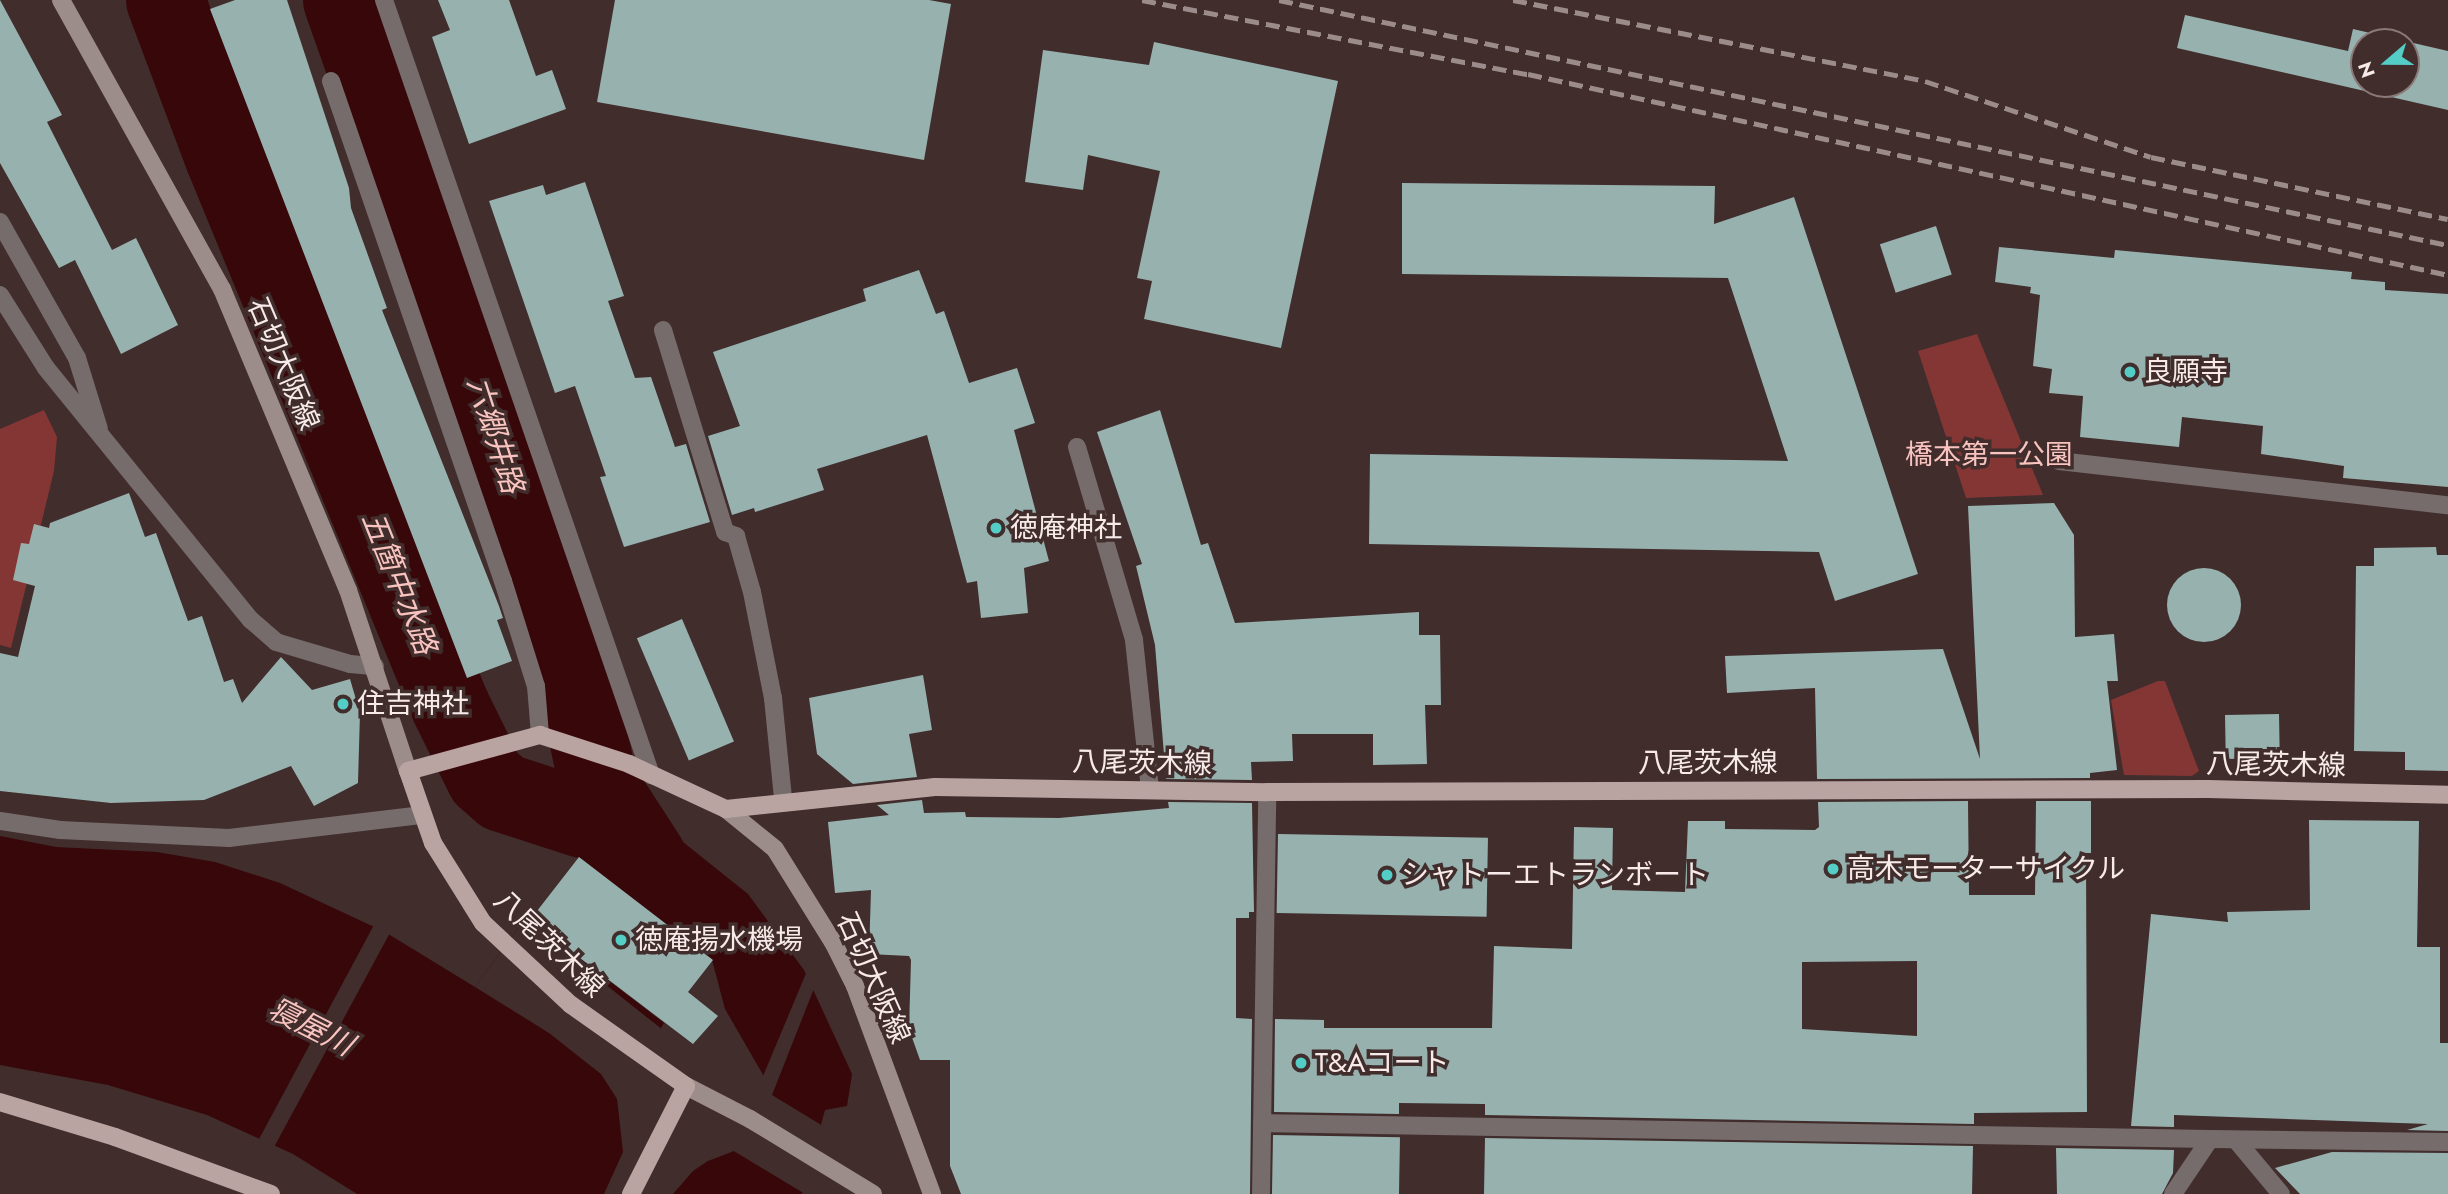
<!DOCTYPE html>
<html>
<head>
<meta charset="utf-8">
<style>
	body { margin:0 }
	#map { position:relative; width:2448px; height:1194px; overflow:hidden; background:#402d2c; font-family:Jost,"Noto Sans JP",sans-serif }
	div>[style] { position:absolute }
	[style*='--x'] { left:calc(var(--x)*1px); top:calc(var(--y)*1px); width:calc(var(--w)*1px); rotate:calc(var(--a)*1deg) }
	.green>* { inset:0; background:#843635 }
	.water>* { inset:0; background:#38070a }
	.pier>* { inset:0; background:#402d2c }
	.river>* { height:79px; margin:-39.5px; padding:0 39.5px; transform-origin:39.5px; border-radius:39.5px; background:#38070a }
	.building>* { inset:0; background:#97b1af; transform-origin:0 0 }
	.round { border-radius:50% }
	.street>* { height:18px; margin:-9px; padding:0 9px; transform-origin:9px; border-radius:9px; background:#766c6b }
	.secondary>* { height:18px; margin:-9px; padding:0 9px; transform-origin:9px; border-radius:9px; background:#9c8c8a }
	.primary>* { height:18px; margin:-9px; padding:0 9px; transform-origin:9px; border-radius:9px; background:#b9a4a2 }
	.rail>* { height:5px; margin-top:-2.5px; transform-origin:0; background:repeating-linear-gradient(90deg,#9b8b8a 0 14px,transparent 0 21px) }
	.dots>* { width:19px; height:19px; translate:-50% -50%; box-sizing:border-box; border:4px solid #402d2c; border-radius:50% }
	span { translate:-50% -50%; white-space:nowrap; text-align:center; line-height:1.15; -webkit-text-stroke:7px #402d2c; paint-order:stroke }
	.street-label { font-size:28px; color:#f7eae9 }
	.poi-label { font-size:28px; color:#f7eae9 }
	.left { translate:0 -50%; text-align:left }
	.park-label { font-size:28px; color:#f9c3bf }
	.water-label { font-size:30px; color:#f9c3bf; font-style:italic }
	.north { position:absolute; left:2350px; top:28px; width:70px; height:70px; box-sizing:border-box; background:#402d2c; border:2px solid #897978; border-radius:50%; rotate:250deg; font-size:19px; font-weight:700; line-height:28px; text-align:center; color:#f7eae9 }
	.north::after { content:''; display:block; margin:auto; width:24px; height:32px; background:#54cdc6; clip-path:polygon(50% 0,100% 100%,50% 72%,0 100%) }
</style>
</head>
<body>
<div id="map">
	<div class="green">
		<div style="clip-path:polygon(1977px 334px,2043px 495px,1966px 498px,1918px 351px)"></div>
		<div style="clip-path:polygon(44px 410px,57px 437px,54px 471px,11px 648px,0 645px,0 429px)"></div>
		<div style="clip-path:polygon(2158px 681px,2165px 681px,2199px 771px,2192px 776px,2124px 775px,2111px 700px)"></div>
	</div>
	<div class="water">
		<div style="clip-path:polygon(510px 766px,551px 771px,628px 798px,748px 894px,804px 970px,852px 1074px,847px 1106px,825px 1110px,802px 1194px,357px 1194px,293px 1154px,207px 1115px,108px 1085px,0 1065px,0 836px,56px 847px,157px 852px,215px 862px,280px 883px,385px 932px,475px 987px,524px 920px,530px 920px,664px 1023px,618px 1099px,708px 1161px,734px 1151px,766px 1080px,725px 1009px,712px 960px,571px 851px,487px 806px,466px 782px)"></div>
	</div>
	<div class="pier">
		<div style="clip-path:polygon(720px 868px,750px 892px,807px 968px,815px 986px,772px 1095px,823px 1126px,805px 1194px,732px 1150px,807px 971px,749px 893px)"></div>
		<div style="clip-path:polygon(524px 920px,663px 1030px,622px 1098px,708px 1157px,715px 1156px,693px 1171px,673px 1194px,604px 1194px,623px 1152px,617px 1099px,601px 1074px,549px 1033px,475px 987px)"></div>
		<div style="clip-path:polygon(375px 923px,391px 931px,273px 1149px,269px 1147px,258px 1141px)"></div>
	</div>
	<div class="river">
		<div style="--x:165;--y:0;--w:168;--a:69.4"></div>
		<div style="--x:224;--y:157;--w:594;--a:67.63"></div>
		<div style="--x:450;--y:706;--w:79;--a:63.8"></div>
		<div style="--x:485;--y:777;--w:23;--a:41"></div>
		<div style="--x:502;--y:792;--w:84;--a:18"></div>
		<div style="--x:342;--y:0;--w:378;--a:70.5"></div>
		<div style="--x:468;--y:356;--w:355;--a:71.8"></div>
		<div style="--x:579;--y:693;--w:90;--a:78.4"></div>
		<div style="--x:597;--y:781;--w:92;--a:57"></div>
	</div>
	<div class="building">
		<div style="clip-path:polygon(0 0,62px 115px,47px 122px,112px 250px,136px 238px,178px 325px,121px 354px,75px 260px,59px 268px,0 163px)"></div>
		<div style="clip-path:polygon(235px 0,287px 0,349px 188px,351px 208px,387px 308px,382px 310px,499px 606px,503px 618px,497px 620px,512px 661px,467px 678px,210px 9px)"></div>
		<div style="clip-path:polygon(438px 0,509px 0,536px 76px,552px 70px,566px 109px,469px 144px,432px 37px,450px 30px)"></div>
		<div style="clip-path:polygon(615px 0,929px 0,951px 4px,924px 160px,597px 102px)"></div>
		<div style="clip-path:polygon(evenodd,2185px 15px,2348px 51px,2353px 29px,2448px 51px,2448px 110px,2177px 48px,2185px 15px,2364px 42px,2406px 42px,2406px 84px,2364px 84px,2364px 42px)"></div>
		<div style="clip-path:polygon(1154px 42px,1338px 81px,1281px 348px,1144px 319px,1152px 281px,1137px 278px,1160px 171px,1088px 155px,1083px 190px,1025px 182px,1043px 50px,1149px 65px)"></div>
		<div style="clip-path:polygon(585px 182px,624px 296px,608px 301px,635px 378px,651px 377px,675px 447px,686px 444px,710px 522px,624px 547px,600px 477px,606px 476px,575px 386px,555px 393px,489px 201px,543px 185px,546px 195px)"></div>
		<div style="clip-path:polygon(1402px 183px,1715px 186px,1714px 224px,1794px 197px,1918px 574px,1835px 601px,1819px 552px,1369px 544px,1370px 454px,1788px 461px,1728px 278px,1402px 274px)"></div>
		<div style="left:1936px;top:226px;width:51px;height:59px;rotate:72deg"></div>
		<div style="clip-path:polygon(1999px 247px,2114px 258px,2115px 250px,2352px 272px,2351px 279px,2385px 282px,2385px 290px,2448px 294px,2448px 487px,2343px 478px,2344px 466px,2261px 454px,2263px 426px,2182px 417px,2179px 447px,2080px 437px,2083px 396px,2049px 393px,2052px 369px,2033px 366px,2040px 295px,2030px 293px,2031px 287px,1995px 282px)"></div>
		<div style="clip-path:polygon(919px 270px,936px 314px,944px 311px,969px 383px,1017px 368px,1035px 423px,1014px 430px,1049px 561px,1024px 568px,1028px 613px,981px 618px,977px 581px,967px 583px,927px 435px,817px 469px,824px 490px,755px 512px,754px 508px,732px 515px,708px 436px,740px 426px,713px 352px,866px 301px,863px 289px)"></div>
		<div style="clip-path:polygon(1160px 410px,1201px 545px,1208px 543px,1235px 623px,1419px 612px,1419px 635px,1440px 635px,1441px 705px,1425px 705px,1427px 764px,1373px 765px,1373px 734px,1292px 734px,1293px 761px,1251px 762px,1252px 780px,1166px 779px,1155px 645px,1136px 566px,1142px 564px,1097px 432px)"></div>
		<div style="clip-path:polygon(129px 493px,145px 537px,156px 533px,188px 621px,202px 616px,224px 682px,233px 679px,242px 703px,281px 657px,312px 690px,350px 679px,360px 713px,358px 783px,314px 806px,291px 766px,204px 800px,111px 803px,0 791px,0 653px,18px 657px,35px 586px,13px 580px,21px 543px,29px 544px,34px 524px,49px 528px,50px 523px)"></div>
		<div style="clip-path:polygon(2054px 503px,2074px 535px,2075px 637px,2114px 634px,2118px 681px,2107px 681px,2117px 770px,2090px 773px,2090px 778px,1817px 779px,1815px 688px,1727px 693px,1725px 656px,1943px 649px,1980px 759px,1968px 506px)"></div>
		<div style="clip-path:polygon(2436px 547px,2437px 555px,2448px 555px,2448px 771px,2405px 770px,2405px 752px,2354px 751px,2356px 566px,2374px 566px,2374px 548px)"></div>
		<div class="round" style="left:2167px;top:568px;width:74px;height:74px"></div>
		<div style="left:682px;top:619px;width:133px;height:49px;rotate:67deg"></div>
		<div style="clip-path:polygon(923px 675px,932px 730px,909px 734px,917px 777px,853px 784px,817px 754px,809px 698px)"></div>
		<div style="left:2279px;top:714px;width:44px;height:54px;rotate:89deg"></div>
		<div style="clip-path:polygon(922px 800px,924px 813px,965px 812px,966px 817px,1059px 818px,1169px 808px,1168px 802px,1252px 803px,1254px 912px,1249px 912px,1249px 918px,1236px 918px,1236px 1018px,1252px 1019px,1250px 1194px,961px 1194px,950px 1166px,950px 1060px,920px 1060px,909px 1029px,911px 960px,909px 956px,869px 954px,871px 890px,835px 893px,828px 822px,889px 815px,877px 805px)"></div>
		<div style="clip-path:polygon(evenodd,1968px 801px,1969px 895px,2035px 895px,2036px 801px,2091px 801px,2091px 853px,2086px 853px,2087px 1112px,1974px 1113px,1974px 1124px,1485px 1115px,1485px 1104px,1399px 1103px,1399px 1114px,1274px 1112px,1275px 1019px,1324px 1020px,1324px 1028px,1492px 1028px,1494px 946px,1572px 949px,1574px 827px,1613px 828px,1612px 890px,1685px 892px,1688px 821px,1725px 821px,1725px 829px,1815px 830px,1819px 827px,1818px 802px,1968px 801px,1917px 961px,1917px 1036px,1802px 1029px,1802px 962px,1917px 961px)"></div>
		<div style="clip-path:polygon(2309px 820px,2419px 821px,2417px 947px,2440px 947px,2440px 1043px,2448px 1043px,2448px 1131px,2407px 1130px,2428px 1124px,2174px 1115px,2174px 1127px,2131px 1126px,2151px 914px,2228px 922px,2227px 912px,2310px 910px)"></div>
		<div style="left:1278px;top:834px;width:210px;height:79px;rotate:1deg"></div>
		<div style="clip-path:polygon(579px 857px,713px 960px,688px 992px,718px 1016px,693px 1044px,530px 920px)"></div>
		<div style="left:1273px;top:1135px;width:127px;height:59px;rotate:1deg"></div>
		<div style="clip-path:polygon(1485px 1138px,1973px 1146px,1972px 1194px,1484px 1194px)"></div>
		<div style="clip-path:polygon(2056px 1148px,2174px 1150px,2173px 1173px,2162px 1194px,2057px 1194px)"></div>
		<div style="clip-path:polygon(2332px 1152px,2448px 1153px,2448px 1194px,2300px 1194px,2275px 1168px)"></div>
	</div>
	<div class="street">
		<div style="--x:384;--y:0;--w:820;--a:70.99"></div>
		<div style="--x:331;--y:81;--w:529;--a:71.02"></div>
		<div style="--x:503;--y:581;--w:110;--a:72.6"></div>
		<div style="--x:536;--y:686;--w:49;--a:85.3"></div>
		<div style="--x:0;--y:222;--w:156;--a:60.5"></div>
		<div style="--x:77;--y:358;--w:74;--a:72.8"></div>
		<div style="--x:0;--y:295;--w:86;--a:57.8"></div>
		<div style="--x:46;--y:368;--w:325;--a:50.9"></div>
		<div style="--x:251;--y:620;--w:33;--a:41"></div>
		<div style="--x:276;--y:642;--w:77;--a:16.6"></div>
		<div style="--x:350;--y:664;--w:25;--a:5"></div>
		<div style="--x:663;--y:330;--w:211;--a:72.9"></div>
		<div style="--x:725;--y:532;--w:12;--a:20"></div>
		<div style="--x:736;--y:536;--w:58;--a:74.1"></div>
		<div style="--x:752;--y:592;--w:108;--a:78.8"></div>
		<div style="--x:773;--y:698;--w:101;--a:84.3"></div>
		<div style="--x:1077;--y:447;--w:201;--a:73.5"></div>
		<div style="--x:1134;--y:640;--w:150;--a:83.9"></div>
		<div style="--x:2059;--y:461;--w:391;--a:6.5"></div>
		<div style="--x:0;--y:821;--w:61;--a:8.5"></div>
		<div style="--x:60;--y:830;--w:169;--a:2.7"></div>
		<div style="--x:229;--y:838;--w:193;--a:-6.8"></div>
		<div style="--x:1262;--y:1123;--w:948;--a:0.97"></div>
		<div style="--x:2236;--y:1140;--w:70;--a:50.2"></div>
		<div style="--x:1261;--y:1194;--w:402;--a:-89.1"></div>
		<div style="--x:2173;--y:1194;--w:66;--a:-56.1"></div>
		<div style="--x:2210;--y:1139;--w:238;--a:0.7"></div>
	</div>
	<div class="secondary">
		<div style="--x:61;--y:0;--w:331;--a:60.9"></div>
		<div style="--x:222;--y:289;--w:326;--a:67.3"></div>
		<div style="--x:348;--y:590;--w:191;--a:71.7"></div>
		<div style="--x:726;--y:809;--w:63;--a:39.2"></div>
		<div style="--x:775;--y:849;--w:110;--a:58.1"></div>
		<div style="--x:833;--y:942;--w:49;--a:63.4"></div>
		<div style="--x:855;--y:986;--w:222;--a:69.7"></div>
		<div style="--x:686;--y:1086;--w:72;--a:27.3"></div>
		<div style="--x:750;--y:1119;--w:144;--a:31.4"></div>
	</div>
	<div class="primary">
		<div style="--x:0;--y:1102;--w:120;--a:16.9"></div>
		<div style="--x:115;--y:1137;--w:166;--a:20.1"></div>
		<div style="--x:631;--y:1194;--w:121;--a:-63"></div>
		<div style="--x:686;--y:1086;--w:141;--a:-144.8"></div>
		<div style="--x:571;--y:1005;--w:120;--a:-137"></div>
		<div style="--x:483;--y:923;--w:94;--a:-122"></div>
		<div style="--x:433;--y:843;--w:76;--a:-109.1"></div>
		<div style="--x:408;--y:771;--w:137;--a:-15.3"></div>
		<div style="--x:540;--y:735;--w:94;--a:18"></div>
		<div style="--x:629;--y:764;--w:107;--a:24.9"></div>
		<div style="--x:726;--y:809;--w:210;--a:-6"></div>
		<div style="--x:935;--y:787;--w:332;--a:0.9"></div>
		<div style="--x:1267;--y:792;--w:941;--a:-0.18"></div>
		<div style="--x:2208;--y:789;--w:240;--a:1.4"></div>
	</div>
	<div class="rail">
		<div style="--x:1142;--y:0;--w:393;--a:10.9"></div>
		<div style="--x:1528;--y:74;--w:942;--a:12.32"></div>
		<div style="--x:1279;--y:0;--w:1194;--a:11.84"></div>
		<div style="--x:1513;--y:0;--w:420;--a:11.1"></div>
		<div style="--x:1925;--y:81;--w:238;--a:18.6"></div>
		<div style="--x:2151;--y:157;--w:303;--a:11.8"></div>
	</div>
	<div class="dots">
		<div style="left:2130px;top:372px;background:#54cdc6"></div>
		<div style="left:996px;top:528px;background:#54cdc6"></div>
		<div style="left:343px;top:704px;background:#54cdc6"></div>
		<div style="left:1833px;top:869px;background:#54cdc6"></div>
		<div style="left:1387px;top:875px;background:#54cdc6"></div>
		<div style="left:621px;top:940px;background:#54cdc6"></div>
		<div style="left:1301px;top:1063px;background:#54cdc6"></div>
	</div>
	<div class="street-label">
		<span style="left:283px;top:364px;rotate:67deg">石切大阪線</span>
		<span style="left:1142px;top:763px;rotate:1deg">八尾茨木線</span>
		<span style="left:1708px;top:763px">八尾茨木線</span>
		<span style="left:2276px;top:765px;rotate:1deg">八尾茨木線</span>
		<span style="left:549px;top:944px;rotate:44deg">八尾茨木線</span>
		<span style="left:873px;top:978px;rotate:66deg">石切大阪線</span>
	</div>
	<div class="poi-label">
		<span class="left" style="left:2144px;top:372px">良願寺</span>
		<span class="left" style="left:1010px;top:528px">徳庵神社</span>
		<span class="left" style="left:357px;top:704px">住吉神社</span>
		<span class="left" style="left:1847px;top:869px">高木モーターサイクル</span>
		<span class="left" style="left:1401px;top:875px">シャトーエトランボート</span>
		<span class="left" style="left:635px;top:940px">徳庵揚水機場</span>
		<span class="left" style="left:1315px;top:1063px">T&amp;Aコート</span>
	</div>
	<div class="park-label">
		<span style="left:1989px;top:455px">橋本第一公園</span>
	</div>
	<div class="water-label">
		<span style="left:495px;top:435px;rotate:72deg">六郷井路</span>
		<span style="left:399px;top:583px;rotate:68deg">五箇中水路</span>
		<span style="left:311px;top:1027px;rotate:27deg">寝屋川</span>
	</div>
	<div class="north">N</div>
</div>
</body>
</html>
